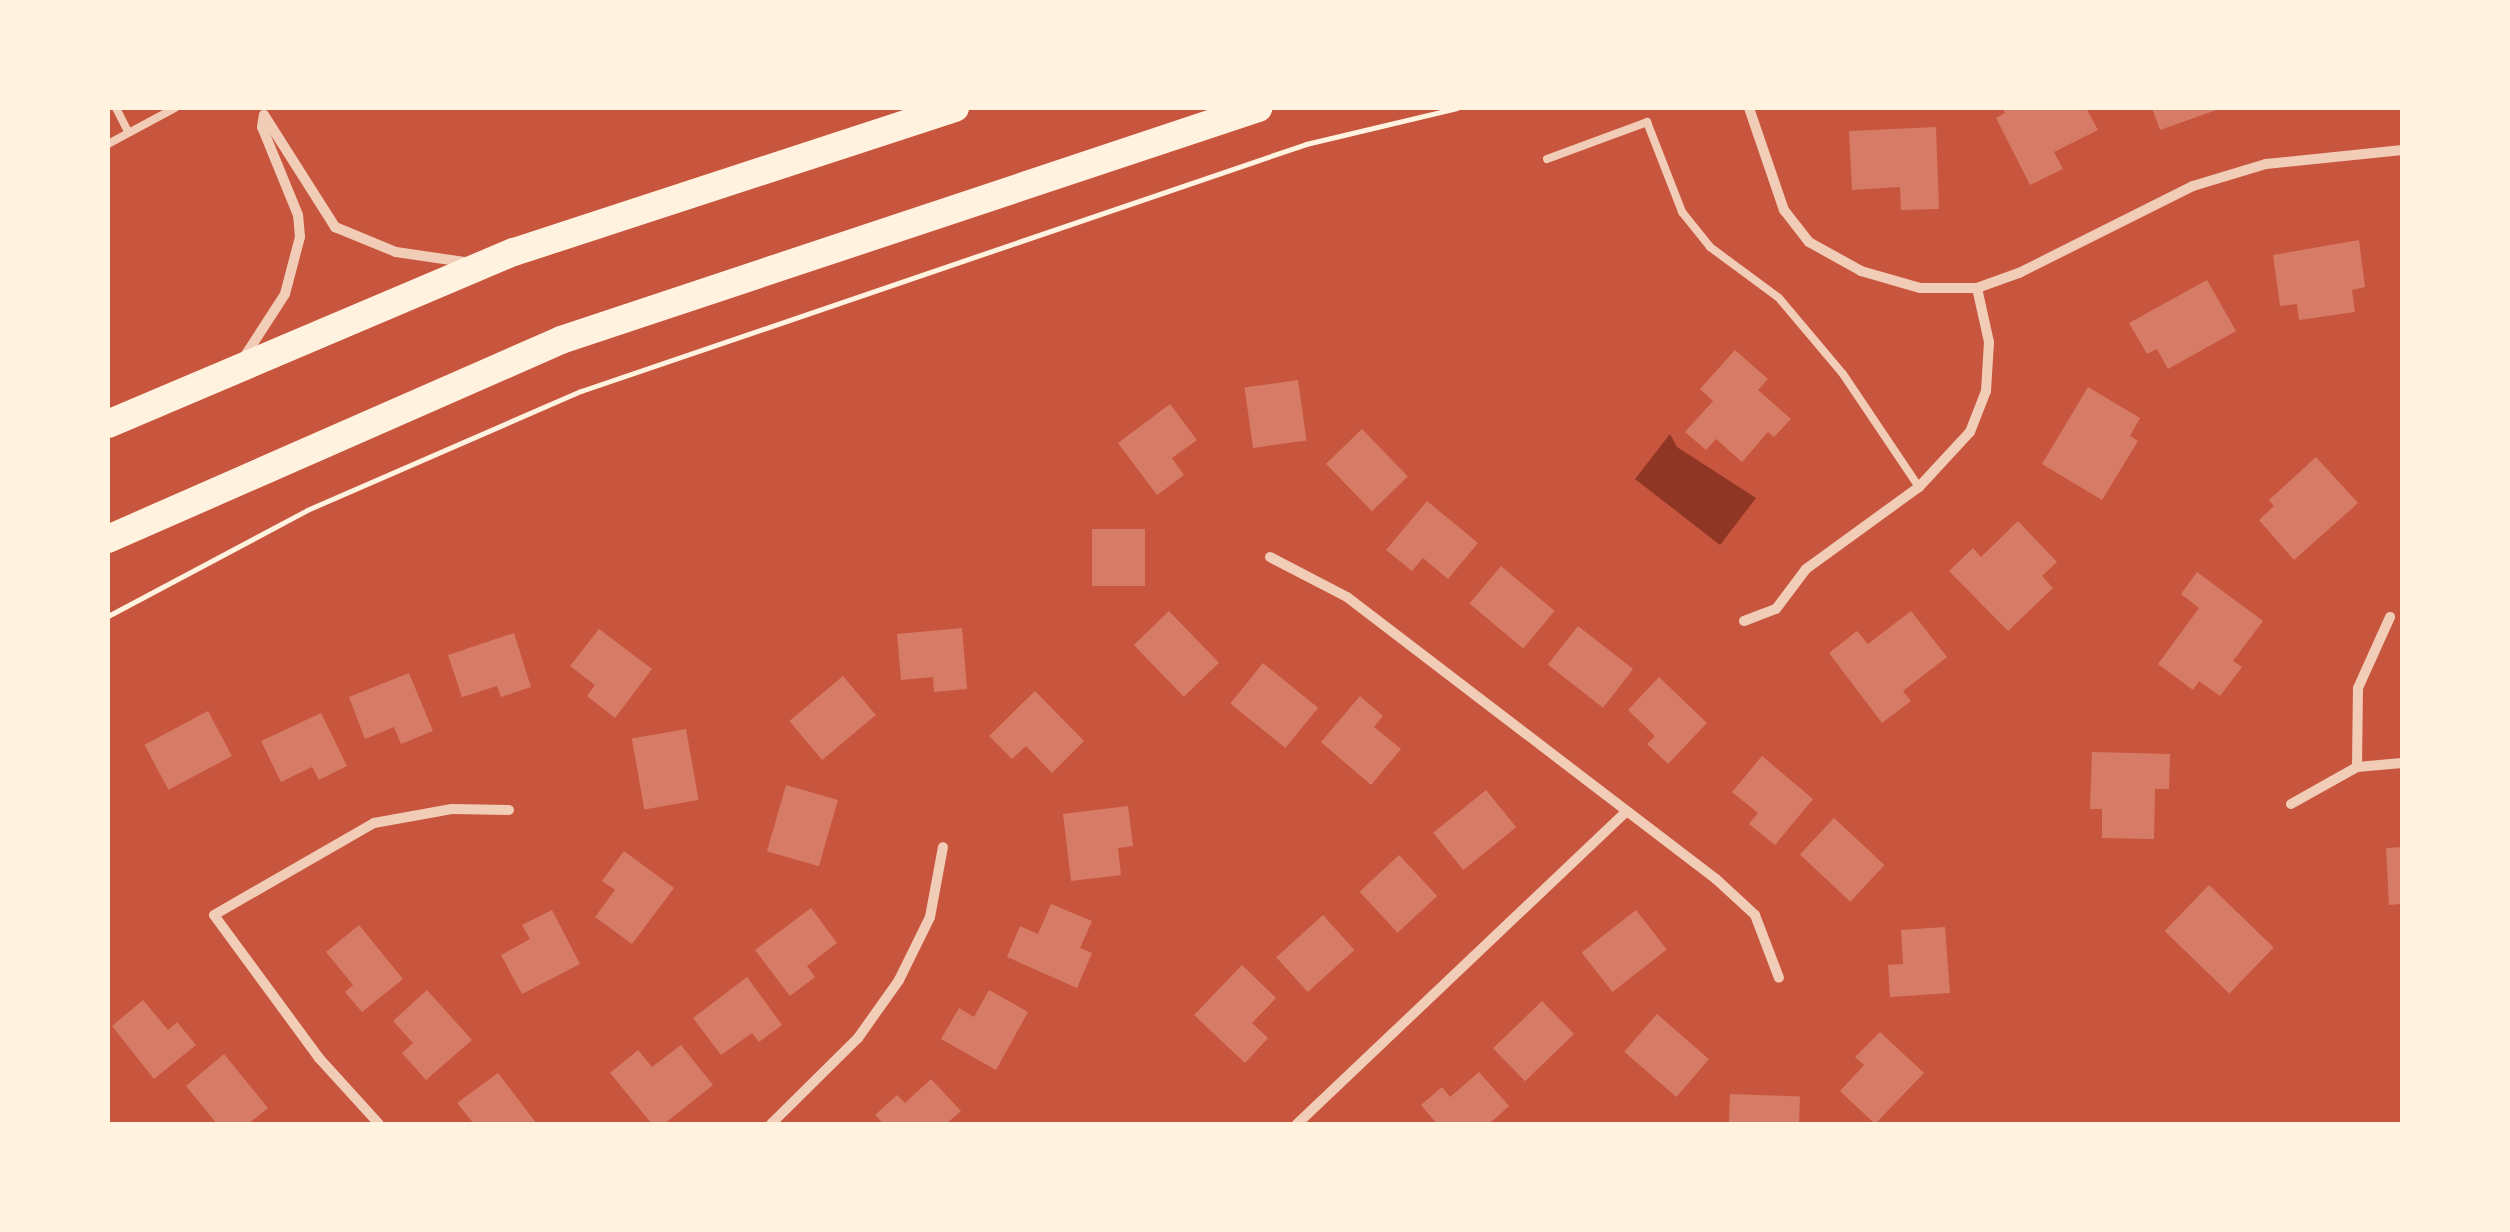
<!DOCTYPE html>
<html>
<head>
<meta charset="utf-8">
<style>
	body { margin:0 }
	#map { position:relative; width:2510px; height:1232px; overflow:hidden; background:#c8553d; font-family:"Libre Baskerville",serif }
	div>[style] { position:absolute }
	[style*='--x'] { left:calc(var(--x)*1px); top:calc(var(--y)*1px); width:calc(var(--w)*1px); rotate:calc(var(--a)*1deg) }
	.water>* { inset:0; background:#8f3625 }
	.building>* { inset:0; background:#d67c66; transform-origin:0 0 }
	.path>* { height:5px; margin:-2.5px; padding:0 2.5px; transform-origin:2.5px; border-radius:2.5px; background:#fff3e0 }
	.service>* { height:8px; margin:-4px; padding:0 4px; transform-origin:4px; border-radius:4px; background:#f1ccb7 }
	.minor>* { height:10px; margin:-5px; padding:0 5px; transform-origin:5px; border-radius:5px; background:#f1ccb7 }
	.trunk>* { height:28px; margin:-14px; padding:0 14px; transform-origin:14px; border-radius:14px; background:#fff3e0 }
	span { translate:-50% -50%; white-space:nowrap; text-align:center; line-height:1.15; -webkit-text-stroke:8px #fff3e0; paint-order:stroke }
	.frame { position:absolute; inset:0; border:110px solid #fff3e0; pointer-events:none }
</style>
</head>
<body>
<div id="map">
	<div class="water">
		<div style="clip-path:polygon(1670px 434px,1677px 447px,1756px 498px,1720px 545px,1635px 479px)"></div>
	</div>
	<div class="building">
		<div style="clip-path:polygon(2002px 108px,2086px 108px,2098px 130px,2054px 152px,2063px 169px,2030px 185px,1996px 118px,2005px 113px)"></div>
		<div style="clip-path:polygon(2152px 108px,2222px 108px,2160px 130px)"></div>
		<div style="clip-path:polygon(1936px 127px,1939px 209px,1901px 210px,1900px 187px,1852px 190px,1849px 131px)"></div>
		<div style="clip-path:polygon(2359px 240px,2365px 287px,2352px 290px,2355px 312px,2299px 320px,2297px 304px,2280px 306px,2273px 255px)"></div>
		<div style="clip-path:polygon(2207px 280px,2236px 331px,2168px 369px,2157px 349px,2147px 354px,2129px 323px)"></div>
		<div style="clip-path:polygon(1735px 350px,1768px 379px,1758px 390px,1791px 419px,1774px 437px,1768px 432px,1742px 462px,1716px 439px,1706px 450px,1685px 432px,1713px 401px,1700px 389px)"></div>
		<div style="left:1298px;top:380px;width:61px;height:54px;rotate:82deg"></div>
		<div style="clip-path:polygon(2088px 387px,2140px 418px,2130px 436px,2138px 441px,2102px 500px,2042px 464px)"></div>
		<div style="clip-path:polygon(1170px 404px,1197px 440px,1172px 458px,1184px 475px,1157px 495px,1118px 443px)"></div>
		<div style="left:1362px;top:429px;width:66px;height:50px;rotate:46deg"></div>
		<div style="clip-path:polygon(2316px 457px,2358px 503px,2294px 560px,2259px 520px,2274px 506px,2269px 500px)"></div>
		<div style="clip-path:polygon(1427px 501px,1478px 543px,1448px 579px,1423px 558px,1412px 571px,1386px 550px)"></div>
		<div style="clip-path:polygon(2018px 521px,2057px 562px,2042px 576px,2053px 588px,2008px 631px,1949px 571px,1973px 548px,1981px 557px)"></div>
		<div style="left:1092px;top:529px;width:53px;height:57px"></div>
		<div style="left:1501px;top:566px;width:70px;height:49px;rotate:40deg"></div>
		<div style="clip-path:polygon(2197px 572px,2263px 621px,2233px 661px,2242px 667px,2220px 696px,2199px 681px,2193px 690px,2158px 664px,2199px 608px,2181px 594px)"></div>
		<div style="left:1169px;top:611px;width:72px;height:49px;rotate:46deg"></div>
		<div style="clip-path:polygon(1911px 611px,1947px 657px,1903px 691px,1911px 701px,1882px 723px,1829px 653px,1857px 631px,1868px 644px)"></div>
		<div style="left:1578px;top:626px;width:70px;height:49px;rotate:38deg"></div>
		<div style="clip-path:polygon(962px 628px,967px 689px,934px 692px,933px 677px,901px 680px,897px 634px)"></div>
		<div style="clip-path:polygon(599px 629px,652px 669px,615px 718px,587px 696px,595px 685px,570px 666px)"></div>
		<div style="clip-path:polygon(514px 633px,531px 687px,501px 697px,497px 686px,462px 697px,448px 655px)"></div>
		<div style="left:1263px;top:663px;width:71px;height:52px;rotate:39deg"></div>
		<div style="clip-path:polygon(409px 673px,433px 731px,401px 744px,394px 727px,365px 739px,349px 697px)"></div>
		<div style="left:843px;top:676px;width:51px;height:70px;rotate:50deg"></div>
		<div style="clip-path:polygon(1659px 677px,1707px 723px,1668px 764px,1647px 744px,1655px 736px,1628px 710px)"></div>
		<div style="clip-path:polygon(1035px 691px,1084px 741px,1052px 773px,1026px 746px,1012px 759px,989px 736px)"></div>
		<div style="clip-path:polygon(1360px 696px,1383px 716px,1374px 727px,1401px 749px,1371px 785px,1321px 742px)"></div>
		<div style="left:208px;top:711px;width:51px;height:72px;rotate:62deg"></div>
		<div style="clip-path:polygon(321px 713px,347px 766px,319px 780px,312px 767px,281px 782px,261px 741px)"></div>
		<div style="left:686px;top:729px;width:72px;height:55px;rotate:80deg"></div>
		<div style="clip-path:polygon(2092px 752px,2170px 754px,2169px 789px,2155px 789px,2154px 839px,2102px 838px,2102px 809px,2090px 809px)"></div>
		<div style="clip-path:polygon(1762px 756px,1813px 799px,1775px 845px,1749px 824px,1758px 813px,1732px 792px)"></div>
		<div style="left:786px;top:785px;width:54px;height:69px;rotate:16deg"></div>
		<div style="left:1486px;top:790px;width:48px;height:68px;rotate:51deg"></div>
		<div style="clip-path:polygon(1128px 806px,1133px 846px,1118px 848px,1121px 875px,1071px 881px,1063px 814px)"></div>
		<div style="left:1834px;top:818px;width:69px;height:50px;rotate:43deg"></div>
		<div style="clip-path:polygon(2402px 847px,2402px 904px,2389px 905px,2386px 848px)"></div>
		<div style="clip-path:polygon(624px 851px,674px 888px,632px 944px,595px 917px,615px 890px,602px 881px)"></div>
		<div style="left:1399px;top:855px;width:56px;height:54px;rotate:47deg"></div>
		<div style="left:2209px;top:885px;width:90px;height:64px;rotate:44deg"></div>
		<div style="clip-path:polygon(1051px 904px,1092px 921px,1080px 948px,1092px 953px,1077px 988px,1007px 957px,1020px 926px,1038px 934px)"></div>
		<div style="clip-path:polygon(811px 908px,837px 943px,807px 966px,815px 977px,790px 996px,755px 950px)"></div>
		<div style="clip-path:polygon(552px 910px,580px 964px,522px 994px,501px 955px,530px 939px,522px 925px)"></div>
		<div style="left:1636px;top:910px;width:50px;height:69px;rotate:52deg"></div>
		<div style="left:1323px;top:915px;width:47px;height:63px;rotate:48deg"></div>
		<div style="clip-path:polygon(359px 925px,403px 979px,362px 1012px,345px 992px,353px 985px,326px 952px)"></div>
		<div style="clip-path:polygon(1945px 927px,1950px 993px,1890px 997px,1888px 965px,1903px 964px,1901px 930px)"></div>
		<div style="clip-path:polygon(1242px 965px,1276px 998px,1252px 1023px,1268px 1038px,1245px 1063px,1194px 1015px)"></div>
		<div style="clip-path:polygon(747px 977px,782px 1025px,759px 1042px,752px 1033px,721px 1055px,693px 1018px)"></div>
		<div style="clip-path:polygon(427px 990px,472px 1040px,426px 1080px,402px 1053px,413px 1043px,393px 1021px)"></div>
		<div style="clip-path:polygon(989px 990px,1028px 1012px,996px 1070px,941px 1039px,959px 1008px,974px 1017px)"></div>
		<div style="clip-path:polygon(143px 1000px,168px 1030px,177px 1022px,196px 1045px,154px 1079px,112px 1026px)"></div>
		<div style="left:1542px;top:1001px;width:46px;height:68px;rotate:46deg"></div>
		<div style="left:1657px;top:1014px;width:69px;height:50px;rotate:41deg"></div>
		<div style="clip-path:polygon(1880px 1032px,1924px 1073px,1875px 1124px,1840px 1091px,1864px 1065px,1855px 1057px)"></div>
		<div style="clip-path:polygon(681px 1045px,713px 1085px,664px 1124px,652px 1124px,610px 1073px,638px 1050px,652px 1067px)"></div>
		<div style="clip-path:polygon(224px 1054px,268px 1108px,248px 1124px,217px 1124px,186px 1086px)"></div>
		<div style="clip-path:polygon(1479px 1072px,1509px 1106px,1489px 1124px,1437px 1124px,1421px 1105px,1442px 1087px,1450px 1097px)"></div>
		<div style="clip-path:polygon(498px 1073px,537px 1124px,474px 1124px,457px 1103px)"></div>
		<div style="clip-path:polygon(931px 1079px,961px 1111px,946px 1124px,884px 1124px,875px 1115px,897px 1095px,905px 1103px)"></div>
		<div style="left:1730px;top:1094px;width:70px;height:30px;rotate:2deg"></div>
	</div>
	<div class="path">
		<div style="--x:108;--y:616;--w:225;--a:-28"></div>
		<div style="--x:307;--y:510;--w:299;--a:-23.5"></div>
		<div style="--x:581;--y:391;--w:766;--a:-18.81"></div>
		<div style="--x:1306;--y:144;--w:155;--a:-13.4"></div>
	</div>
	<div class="service">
		<div style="--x:116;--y:108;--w:27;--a:63"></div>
		<div style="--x:108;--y:144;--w:76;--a:-28.2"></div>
		<div style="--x:1547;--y:159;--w:107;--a:-20.3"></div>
		<div style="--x:1647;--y:122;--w:97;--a:68.7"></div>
		<div style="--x:1682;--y:212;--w:45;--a:51.3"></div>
		<div style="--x:1710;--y:247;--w:86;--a:36.5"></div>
		<div style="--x:1779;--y:298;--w:99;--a:49.9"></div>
		<div style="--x:1843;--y:374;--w:136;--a:56.1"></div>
	</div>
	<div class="minor">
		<div style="--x:1749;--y:108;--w:108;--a:71.1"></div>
		<div style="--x:1784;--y:210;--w:41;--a:52"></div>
		<div style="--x:1809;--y:242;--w:60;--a:29.1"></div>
		<div style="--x:1861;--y:271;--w:61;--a:16.1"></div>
		<div style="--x:1920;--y:288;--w:57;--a:0"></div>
		<div style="--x:1977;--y:288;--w:45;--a:-19.7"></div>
		<div style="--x:2019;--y:273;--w:195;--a:-26.6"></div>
		<div style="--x:2193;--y:186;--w:76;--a:-16.8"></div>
		<div style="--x:2266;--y:164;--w:137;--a:-5.9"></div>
		<div style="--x:243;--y:359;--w:77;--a:-57.1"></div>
		<div style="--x:285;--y:294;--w:59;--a:-75.3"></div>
		<div style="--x:300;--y:237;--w:22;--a:-95"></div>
		<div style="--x:298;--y:215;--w:95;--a:-112.2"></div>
		<div style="--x:262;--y:127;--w:12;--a:-81"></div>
		<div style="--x:264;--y:115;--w:133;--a:57.6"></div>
		<div style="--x:335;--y:227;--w:66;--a:22.3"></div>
		<div style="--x:396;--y:252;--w:76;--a:8.3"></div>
		<div style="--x:1270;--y:557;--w:87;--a:27.5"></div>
		<div style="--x:1347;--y:597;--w:464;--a:37.4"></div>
		<div style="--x:1716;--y:879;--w:53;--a:42.7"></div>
		<div style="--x:1755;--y:915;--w:67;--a:69.1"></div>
		<div style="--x:1744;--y:621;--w:34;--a:-21"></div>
		<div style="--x:1776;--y:609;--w:50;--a:-53.1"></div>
		<div style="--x:1806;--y:569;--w:140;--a:-36"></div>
		<div style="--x:1919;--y:487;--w:75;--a:-47.2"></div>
		<div style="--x:1970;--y:432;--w:44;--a:-68.7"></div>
		<div style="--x:1986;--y:391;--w:49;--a:-86.5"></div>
		<div style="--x:1989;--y:342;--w:55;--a:-102.5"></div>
		<div style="--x:2357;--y:767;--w:79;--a:-89.3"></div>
		<div style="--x:2358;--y:688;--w:78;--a:-65.7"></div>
		<div style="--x:2291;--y:804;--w:76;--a:-29.3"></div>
		<div style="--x:2357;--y:767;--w:45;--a:-5.1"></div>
		<div style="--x:379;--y:1124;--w:89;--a:-132.3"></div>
		<div style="--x:319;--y:1058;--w:177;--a:-126.3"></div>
		<div style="--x:214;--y:915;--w:185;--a:-29.9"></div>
		<div style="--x:374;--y:823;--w:79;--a:-10.2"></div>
		<div style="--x:452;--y:809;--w:57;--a:1"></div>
		<div style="--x:771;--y:1124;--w:122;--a:-44.7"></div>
		<div style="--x:858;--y:1038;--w:71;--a:-54.7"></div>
		<div style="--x:899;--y:980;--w:70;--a:-63.8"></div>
		<div style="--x:930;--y:917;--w:71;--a:-79.5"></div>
		<div style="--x:1297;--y:1124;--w:452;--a:-43.5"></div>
	</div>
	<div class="trunk">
		<div style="--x:108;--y:424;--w:441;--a:-23"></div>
		<div style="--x:514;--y:252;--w:464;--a:-18.1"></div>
		<div style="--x:108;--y:539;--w:495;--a:-23.7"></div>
		<div style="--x:561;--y:340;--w:735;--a:-18.41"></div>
	</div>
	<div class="frame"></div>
</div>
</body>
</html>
